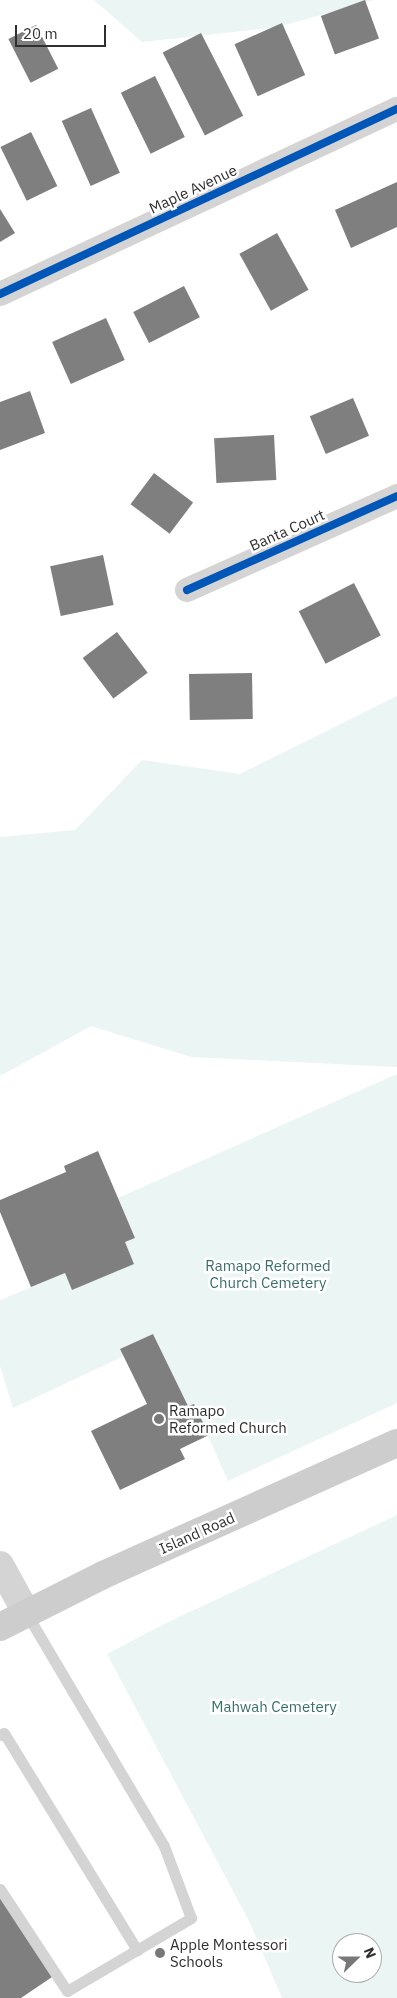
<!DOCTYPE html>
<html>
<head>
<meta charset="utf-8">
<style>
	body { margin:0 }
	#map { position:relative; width:397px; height:1998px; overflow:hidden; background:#fff; font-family:"IBM Plex Sans",sans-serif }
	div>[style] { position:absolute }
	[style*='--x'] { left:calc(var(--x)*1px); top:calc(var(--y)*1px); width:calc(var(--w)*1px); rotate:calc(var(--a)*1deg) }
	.green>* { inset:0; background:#ebf5f3 }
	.building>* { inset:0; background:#7f7f7f; transform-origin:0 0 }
	.service>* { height:11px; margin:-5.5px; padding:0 5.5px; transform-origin:5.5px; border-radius:5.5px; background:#d4d4d4 }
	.minor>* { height:24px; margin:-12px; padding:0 12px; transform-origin:12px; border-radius:12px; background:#d4d4d4 }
	.tertiary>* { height:28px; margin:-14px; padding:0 14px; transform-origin:14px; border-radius:14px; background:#d4d4d4 }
	.secondary>* { height:28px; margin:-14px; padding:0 14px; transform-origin:14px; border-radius:14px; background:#cdcdcd }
	.cycleway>* { height:8px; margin:-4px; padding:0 4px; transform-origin:4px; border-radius:4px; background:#0057b8 }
	.dots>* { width:14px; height:14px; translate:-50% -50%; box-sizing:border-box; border:2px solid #fff; border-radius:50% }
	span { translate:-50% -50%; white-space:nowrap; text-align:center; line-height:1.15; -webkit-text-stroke:5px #fff; paint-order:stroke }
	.street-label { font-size:15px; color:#2f2f2f }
	.park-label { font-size:15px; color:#386f68 }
	.poi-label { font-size:15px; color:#2f2f2f }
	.left { translate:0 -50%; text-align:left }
	.north { position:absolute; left:332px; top:1933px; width:50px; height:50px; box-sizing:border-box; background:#fff; border:1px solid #acacac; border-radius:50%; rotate:68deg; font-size:14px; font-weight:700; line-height:20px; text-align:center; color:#2f2f2f }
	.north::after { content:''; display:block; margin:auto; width:18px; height:22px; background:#787878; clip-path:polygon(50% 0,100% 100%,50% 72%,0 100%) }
	.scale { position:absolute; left:15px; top:25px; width:91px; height:22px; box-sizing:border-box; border:2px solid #2f2f2f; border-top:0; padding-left:6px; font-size:15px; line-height:18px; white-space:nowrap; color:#2f2f2f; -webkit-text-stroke:4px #fff; paint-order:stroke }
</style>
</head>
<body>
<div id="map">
	<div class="green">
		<div style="clip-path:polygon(94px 0,374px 0,278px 27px,142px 42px)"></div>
		<div style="clip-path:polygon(397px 696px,397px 1067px,191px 1057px,91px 1026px,0 1076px,0 837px,75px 830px,142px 760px,240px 774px)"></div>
		<div style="clip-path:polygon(397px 1074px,397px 1403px,228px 1481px,194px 1404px,188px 1406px,153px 1334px,121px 1349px,124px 1356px,13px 1408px,0 1366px,0 1300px,65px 1273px,72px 1289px,134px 1264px,125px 1242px,135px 1238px,118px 1198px)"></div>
		<div style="clip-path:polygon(evenodd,397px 1515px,397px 1998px,282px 1998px,250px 1923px,107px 1654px,166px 1623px,397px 1515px,342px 1943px,372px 1943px,372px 1973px,342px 1973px,342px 1943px)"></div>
	</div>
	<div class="building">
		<div style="left:365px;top:0;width:41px;height:47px;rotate:70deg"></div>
		<div style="left:282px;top:23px;width:57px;height:52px;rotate:66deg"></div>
		<div style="left:36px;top:25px;width:49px;height:31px;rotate:63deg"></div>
		<div style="left:201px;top:33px;width:93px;height:43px;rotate:63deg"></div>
		<div style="left:155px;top:76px;width:68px;height:38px;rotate:64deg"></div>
		<div style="left:91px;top:108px;width:71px;height:32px;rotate:66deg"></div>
		<div style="left:31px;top:132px;width:60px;height:34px;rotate:64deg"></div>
		<div style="clip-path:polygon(397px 182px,397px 227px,351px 248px,335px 210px)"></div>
		<div style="clip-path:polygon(0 209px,15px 233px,0 242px)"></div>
		<div style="left:277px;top:233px;width:65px;height:43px;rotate:61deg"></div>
		<div style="left:184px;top:286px;width:35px;height:57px;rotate:63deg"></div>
		<div style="left:106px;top:318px;width:46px;height:59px;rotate:66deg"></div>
		<div style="clip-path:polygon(30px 391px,45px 433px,0 450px,0 402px)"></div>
		<div style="left:353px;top:398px;width:41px;height:47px;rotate:67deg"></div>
		<div style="left:274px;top:435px;width:45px;height:60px;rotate:87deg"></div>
		<div style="left:154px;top:473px;width:49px;height:39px;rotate:37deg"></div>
		<div style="left:103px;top:555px;width:51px;height:54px;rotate:78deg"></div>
		<div style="left:354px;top:583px;width:59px;height:62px;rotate:63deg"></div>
		<div style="left:117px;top:632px;width:51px;height:43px;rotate:53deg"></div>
		<div style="left:252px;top:673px;width:46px;height:63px;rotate:89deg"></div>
		<div style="clip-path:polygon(98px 1151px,135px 1238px,125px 1242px,134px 1264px,72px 1290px,65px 1273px,31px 1287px,0 1212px,0 1200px,66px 1172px,64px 1166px)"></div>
		<div style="clip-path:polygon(153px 1334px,188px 1406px,194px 1404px,209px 1435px,180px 1449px,185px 1459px,120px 1490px,91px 1431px,147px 1404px,120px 1349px)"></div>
		<div style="clip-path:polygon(0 1893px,55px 1975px,21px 1998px,0 1998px)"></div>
	</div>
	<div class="service">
		<div style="--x:0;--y:1735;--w:4;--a:-27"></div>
		<div style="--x:4;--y:1733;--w:255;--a:58.5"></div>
		<div style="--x:0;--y:1889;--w:122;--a:56.7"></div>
		<div style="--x:67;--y:1991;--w:144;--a:-30.5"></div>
		<div style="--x:191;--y:1918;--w:77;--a:-110.6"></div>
		<div style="--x:164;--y:1846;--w:269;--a:-120.6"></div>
	</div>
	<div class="minor">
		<div style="--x:0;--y:294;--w:438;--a:-25"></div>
		<div style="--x:187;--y:590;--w:230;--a:-24.1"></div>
	</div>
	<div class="tertiary">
		<div style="--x:0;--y:1565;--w:56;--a:61.1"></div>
	</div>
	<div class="secondary">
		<div style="--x:0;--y:1627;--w:115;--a:-26.8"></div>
		<div style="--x:103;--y:1575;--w:322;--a:-24.2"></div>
	</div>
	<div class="cycleway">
		<div style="--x:0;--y:294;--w:438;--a:-25"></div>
		<div style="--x:187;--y:590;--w:230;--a:-24.1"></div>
	</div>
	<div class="dots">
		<div style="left:159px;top:1419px;background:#787878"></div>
		<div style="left:160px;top:1953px;background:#787878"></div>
	</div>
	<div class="street-label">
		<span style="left:193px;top:189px;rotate:-25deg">Maple Avenue</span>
		<span style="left:287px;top:530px;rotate:-24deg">Banta Court</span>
		<span style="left:197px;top:1533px;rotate:-24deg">Island Road</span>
	</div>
	<div class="park-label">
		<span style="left:268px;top:1274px">Ramapo Reformed<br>Church Cemetery</span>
		<span style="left:274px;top:1707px">Mahwah Cemetery</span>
	</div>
	<div class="poi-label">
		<span class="left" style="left:169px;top:1419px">Ramapo<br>Reformed Church</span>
		<span class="left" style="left:170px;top:1953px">Apple Montessori<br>Schools</span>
	</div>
	<div class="north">N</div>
	<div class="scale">20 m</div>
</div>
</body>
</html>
